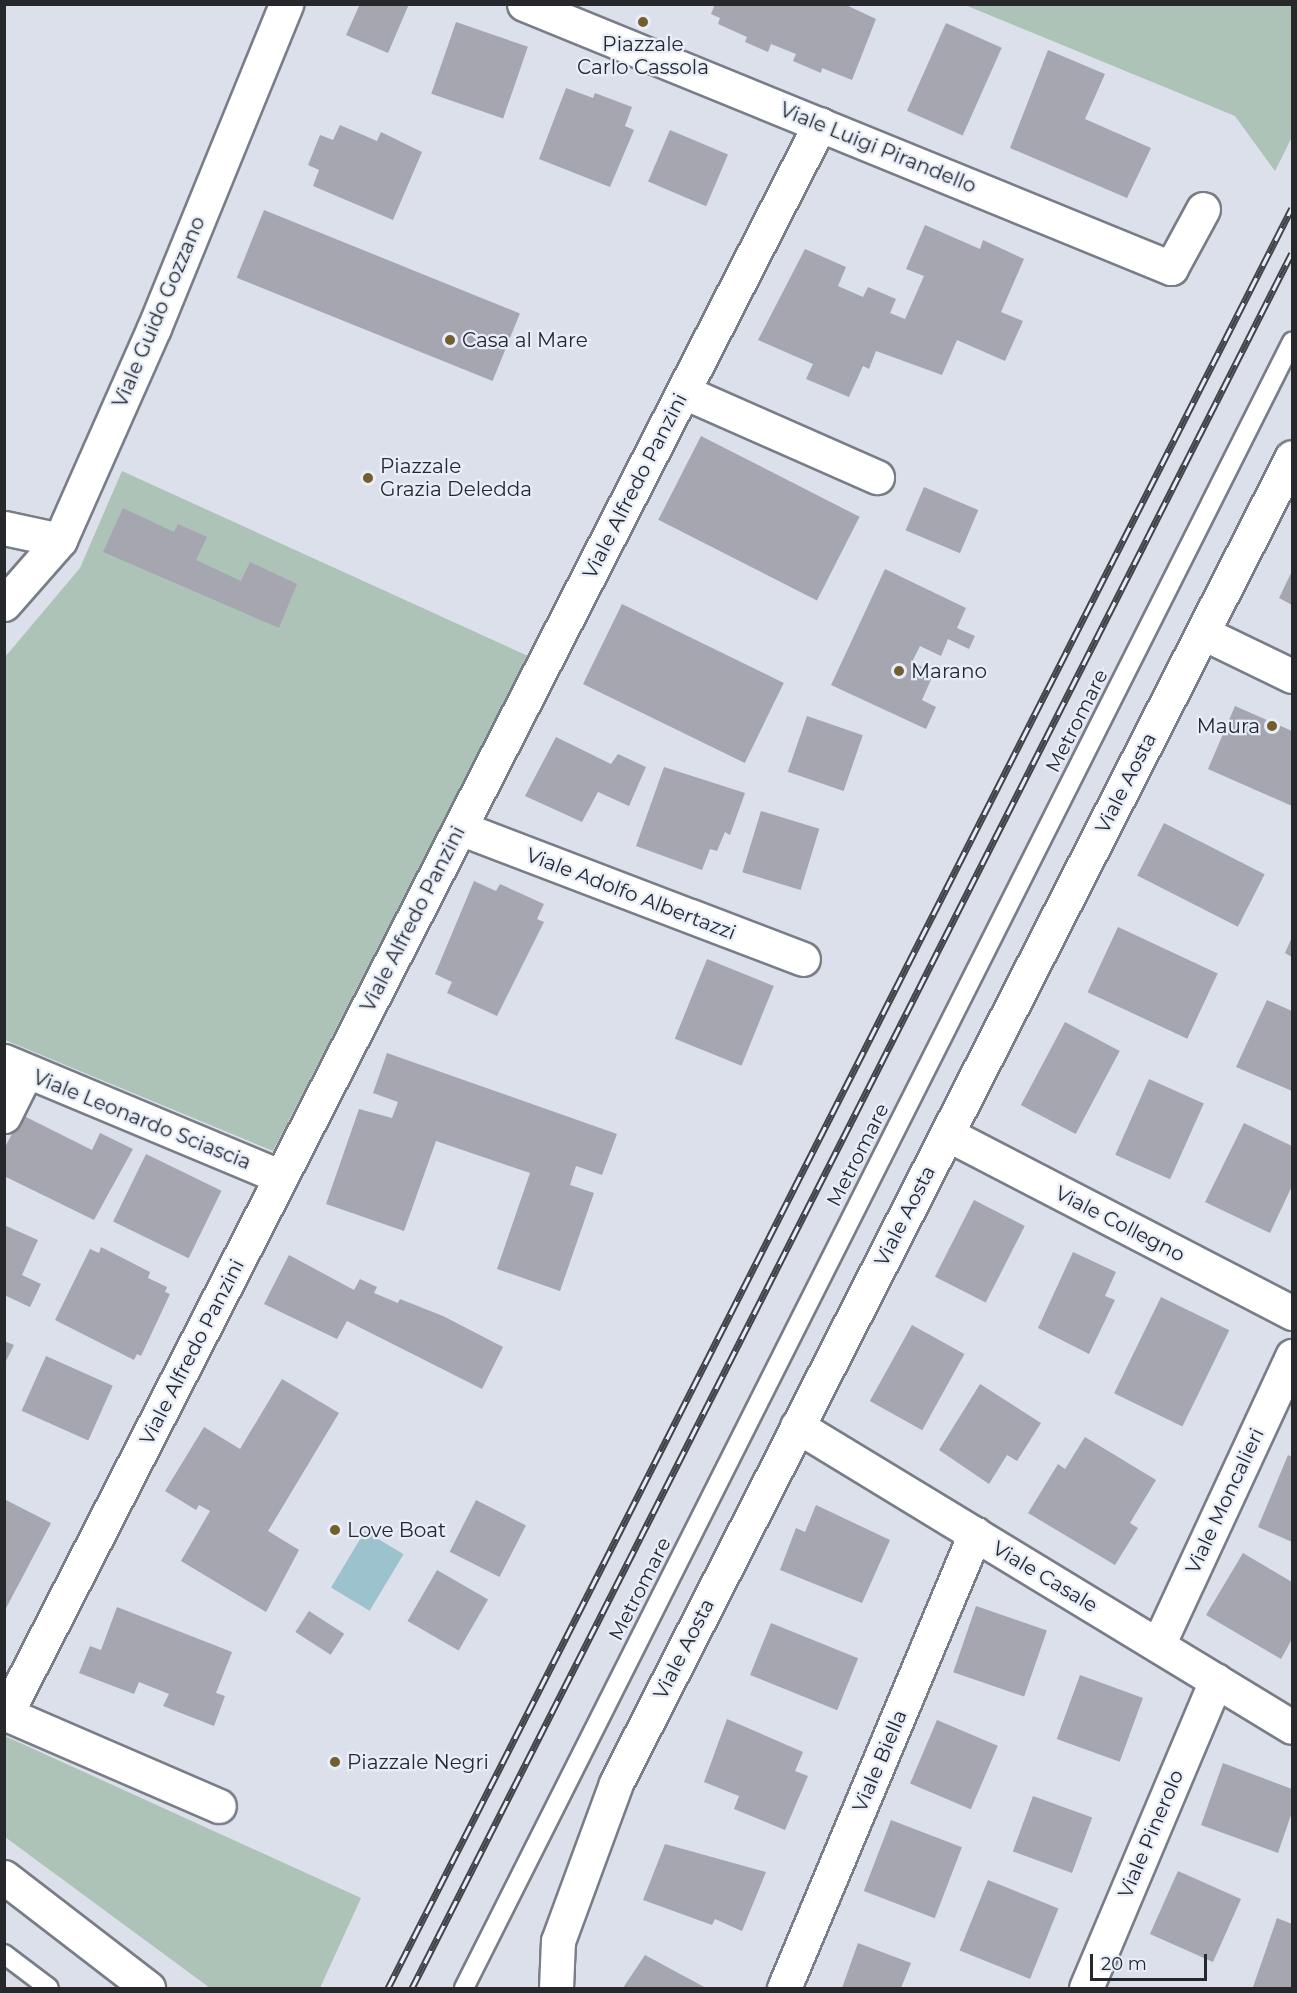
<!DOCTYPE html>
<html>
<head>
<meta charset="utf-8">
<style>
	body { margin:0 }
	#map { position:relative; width:1297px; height:1993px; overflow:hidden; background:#dbe0eb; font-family:Montserrat,sans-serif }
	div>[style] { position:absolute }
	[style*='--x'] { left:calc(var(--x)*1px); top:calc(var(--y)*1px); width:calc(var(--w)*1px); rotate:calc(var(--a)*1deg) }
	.green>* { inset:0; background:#adc3b7 }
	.water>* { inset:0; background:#9cc2cd; transform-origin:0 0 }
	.building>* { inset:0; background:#a6a6b1; transform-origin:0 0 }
	.roads { filter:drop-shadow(2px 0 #787d87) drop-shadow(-2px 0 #787d87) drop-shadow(0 2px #787d87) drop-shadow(0 -2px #787d87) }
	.service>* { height:18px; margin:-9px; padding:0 9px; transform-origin:9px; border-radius:9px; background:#fff }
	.minor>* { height:33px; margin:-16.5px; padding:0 16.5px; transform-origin:16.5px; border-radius:16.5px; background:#fff }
	.tertiary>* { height:33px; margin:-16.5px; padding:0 16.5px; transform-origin:16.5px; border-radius:16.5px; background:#fff }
	.rail>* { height:7px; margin-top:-3.5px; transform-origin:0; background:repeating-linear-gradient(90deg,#e8eef9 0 14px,#424449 0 28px); box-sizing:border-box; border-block:2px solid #424449 }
	.dots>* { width:16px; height:16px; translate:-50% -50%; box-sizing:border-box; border:3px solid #e8eef9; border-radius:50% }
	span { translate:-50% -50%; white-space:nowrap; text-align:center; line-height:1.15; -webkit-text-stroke:4.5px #e8eef9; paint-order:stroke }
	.poi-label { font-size:20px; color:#26282c }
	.left { translate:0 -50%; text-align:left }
	.right { translate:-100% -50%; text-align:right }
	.street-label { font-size:20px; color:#26282c }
	.frame { position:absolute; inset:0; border:6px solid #26282c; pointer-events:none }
	.scale { position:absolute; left:1090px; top:1954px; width:117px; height:27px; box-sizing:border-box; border:3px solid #26282c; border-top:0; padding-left:8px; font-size:18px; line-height:21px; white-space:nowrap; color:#26282c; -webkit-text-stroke:4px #e8eef9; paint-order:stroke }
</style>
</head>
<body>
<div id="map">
	<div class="green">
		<div style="clip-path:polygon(965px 5px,1292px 5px,1292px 137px,1275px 171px,1235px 116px)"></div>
		<div style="clip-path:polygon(122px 471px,528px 656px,273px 1151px,5px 1040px,5px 657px,80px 568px)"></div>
		<div style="clip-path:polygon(5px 1736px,361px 1898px,320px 1988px,210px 1988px,5px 1837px)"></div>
	</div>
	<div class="water">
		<div style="left:365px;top:1531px;width:45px;height:66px;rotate:31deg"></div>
	</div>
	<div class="building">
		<div style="clip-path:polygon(360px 4px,409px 4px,388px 53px,346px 35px)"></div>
		<div style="clip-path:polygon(715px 4px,844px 4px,876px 19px,852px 80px,822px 68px,821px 73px,793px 61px,796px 54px,771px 44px,768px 52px,745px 42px,747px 37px,718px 24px,720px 18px,711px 14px)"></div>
		<div style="left:456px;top:22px;width:76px;height:76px;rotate:19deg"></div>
		<div style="left:946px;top:23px;width:61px;height:96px;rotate:24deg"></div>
		<div style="clip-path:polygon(1048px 50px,1105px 74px,1085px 119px,1151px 148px,1127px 198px,1010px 148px)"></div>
		<div style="clip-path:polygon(566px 88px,593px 98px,595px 93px,632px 107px,625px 126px,634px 130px,610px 187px,539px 159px)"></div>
		<div style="clip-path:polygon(340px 125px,377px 141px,381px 132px,422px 152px,393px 220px,313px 186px,319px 170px,308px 165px,320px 135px,333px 140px)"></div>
		<div style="left:670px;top:130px;width:63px;height:56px;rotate:23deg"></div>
		<div style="left:264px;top:210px;width:276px;height:73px;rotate:22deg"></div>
		<div style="clip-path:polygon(925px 225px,980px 249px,983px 240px,1024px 259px,1001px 312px,1023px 321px,1005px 361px,957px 340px,942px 375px,876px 351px,869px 369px,863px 366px,849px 397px,806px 379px,813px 364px,758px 340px,805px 249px,846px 267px,838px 286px,863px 297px,868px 287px,896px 299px,890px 313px,905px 319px,924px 276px,906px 269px)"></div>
		<div style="left:701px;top:436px;width:178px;height:94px;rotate:27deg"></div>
		<div style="left:924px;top:487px;width:59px;height:47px;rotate:23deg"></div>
		<div style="clip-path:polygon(123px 508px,174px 532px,178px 524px,207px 537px,196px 560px,241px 581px,250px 562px,297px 584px,279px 628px,103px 552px)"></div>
		<div style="clip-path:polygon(885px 569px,966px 608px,957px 628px,975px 636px,969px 649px,948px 639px,941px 656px,920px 646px,912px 662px,934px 673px,922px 700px,936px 707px,926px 729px,831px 685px)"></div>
		<div style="clip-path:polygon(1292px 571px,1292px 605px,1279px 598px)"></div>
		<div style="left:622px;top:604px;width:180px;height:89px;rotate:26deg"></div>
		<div style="clip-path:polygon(1235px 706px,1292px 731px,1292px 806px,1208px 769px)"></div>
		<div style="left:807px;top:716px;width:59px;height:59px;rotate:19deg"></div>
		<div style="clip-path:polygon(556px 737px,611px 764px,618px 754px,646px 767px,629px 806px,598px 792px,582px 822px,525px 796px)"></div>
		<div style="clip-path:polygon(664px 767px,745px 793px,730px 835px,725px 832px,717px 851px,710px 849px,702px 870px,636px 846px)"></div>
		<div style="left:761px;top:811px;width:61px;height:64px;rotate:17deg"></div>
		<div style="left:1164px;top:823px;width:113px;height:59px;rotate:27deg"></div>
		<div style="clip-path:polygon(474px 881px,496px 891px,500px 884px,544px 904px,537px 919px,544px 922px,497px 1016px,447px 993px,452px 982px,435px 974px)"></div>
		<div style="left:1118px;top:927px;width:110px;height:72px;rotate:25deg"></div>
		<div style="clip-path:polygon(1292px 937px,1292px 957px,1285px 953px)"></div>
		<div style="left:707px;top:959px;width:72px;height:86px;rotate:22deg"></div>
		<div style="clip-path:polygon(1267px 1000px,1292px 1011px,1292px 1091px,1236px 1067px)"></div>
		<div style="left:1065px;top:1022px;width:62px;height:94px;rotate:28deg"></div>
		<div style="clip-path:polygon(387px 1053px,617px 1134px,602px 1175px,576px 1166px,570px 1185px,594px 1193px,560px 1291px,497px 1269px,530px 1173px,436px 1141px,404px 1231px,326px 1204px,359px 1109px,392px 1118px,398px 1102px,373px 1093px)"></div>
		<div style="left:1149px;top:1079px;width:60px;height:83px;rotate:24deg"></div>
		<div style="clip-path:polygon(22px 1115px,92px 1150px,100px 1133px,133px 1149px,94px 1220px,4px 1176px,4px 1149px)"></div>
		<div style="clip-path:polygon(1244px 1123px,1292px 1146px,1292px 1186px,1270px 1233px,1205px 1202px)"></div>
		<div style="left:146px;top:1154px;width:84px;height:75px;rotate:26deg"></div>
		<div style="left:974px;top:1200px;width:57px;height:86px;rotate:27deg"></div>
		<div style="clip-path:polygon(4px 1225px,38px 1240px,22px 1275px,41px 1284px,30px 1307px,4px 1295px)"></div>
		<div style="clip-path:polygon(101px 1247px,150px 1272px,148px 1278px,167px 1287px,165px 1292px,170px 1294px,141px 1356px,137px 1354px,134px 1360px,55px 1320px,90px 1249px,99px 1253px)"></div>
		<div style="clip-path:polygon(1073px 1252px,1116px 1272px,1105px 1296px,1115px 1300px,1089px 1354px,1038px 1328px)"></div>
		<div style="clip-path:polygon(289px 1255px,354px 1290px,360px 1279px,377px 1287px,374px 1293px,398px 1303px,400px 1299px,443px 1316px,503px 1347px,482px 1389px,347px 1321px,337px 1339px,264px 1304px)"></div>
		<div style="left:1161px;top:1297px;width:76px;height:107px;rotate:26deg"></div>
		<div style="left:912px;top:1325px;width:60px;height:87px;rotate:29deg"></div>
		<div style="clip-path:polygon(4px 1341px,14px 1345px,4px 1365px)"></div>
		<div style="left:46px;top:1356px;width:73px;height:60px;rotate:24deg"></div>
		<div style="clip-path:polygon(282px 1379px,339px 1413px,268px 1531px,299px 1550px,266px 1612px,181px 1561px,210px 1511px,199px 1505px,196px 1510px,165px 1491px,204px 1427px,240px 1449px)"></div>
		<div style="clip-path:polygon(980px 1384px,1041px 1423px,1017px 1461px,1007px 1455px,989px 1484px,939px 1450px)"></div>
		<div style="clip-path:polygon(1085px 1437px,1156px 1480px,1130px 1523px,1138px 1528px,1115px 1565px,1028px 1513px,1058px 1464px,1065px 1469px)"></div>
		<div style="clip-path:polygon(1288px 1455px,1292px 1457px,1292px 1542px,1258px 1527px)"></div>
		<div style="clip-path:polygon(4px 1499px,51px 1523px,4px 1612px)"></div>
		<div style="left:476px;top:1500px;width:56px;height:58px;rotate:27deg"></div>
		<div style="clip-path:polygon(816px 1505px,890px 1540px,862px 1603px,780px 1570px,796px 1528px,805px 1532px)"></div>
		<div style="clip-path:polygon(1243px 1553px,1292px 1582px,1292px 1639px,1281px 1659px,1206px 1615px)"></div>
		<div style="left:437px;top:1570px;width:59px;height:59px;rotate:30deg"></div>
		<div style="left:976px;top:1606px;width:75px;height:70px;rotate:19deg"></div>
		<div style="clip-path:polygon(117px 1607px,232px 1652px,216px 1693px,225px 1696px,214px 1726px,163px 1706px,169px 1694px,139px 1682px,134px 1694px,79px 1673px,90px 1646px,101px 1650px)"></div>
		<div style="left:309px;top:1611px;width:42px;height:25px;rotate:33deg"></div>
		<div style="left:771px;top:1623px;width:94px;height:56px;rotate:22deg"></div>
		<div style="left:1080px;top:1675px;width:67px;height:68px;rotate:20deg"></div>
		<div style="clip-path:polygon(727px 1719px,803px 1752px,795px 1771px,808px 1776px,785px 1830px,734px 1809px,739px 1796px,704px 1782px)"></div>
		<div style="left:937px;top:1720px;width:66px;height:69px;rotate:23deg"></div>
		<div style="clip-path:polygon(1223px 1763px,1292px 1789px,1292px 1812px,1278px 1853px,1201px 1825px)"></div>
		<div style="left:1033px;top:1796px;width:63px;height:59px;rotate:20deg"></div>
		<div style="left:891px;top:1820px;width:76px;height:76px;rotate:21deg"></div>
		<div style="clip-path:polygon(665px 1844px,766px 1872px,742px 1931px,715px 1919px,712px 1925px,643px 1900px)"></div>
		<div style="left:1178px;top:1871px;width:69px;height:69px;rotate:24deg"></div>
		<div style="left:988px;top:1880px;width:76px;height:76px;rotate:22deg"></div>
		<div style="clip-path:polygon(1277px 1918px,1292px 1924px,1292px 1988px,1257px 1988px,1253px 1987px)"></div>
		<div style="clip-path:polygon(858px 1943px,911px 1963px,901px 1988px,842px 1988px)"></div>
		<div style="clip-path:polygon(645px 1955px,706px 1988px,623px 1988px)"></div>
	</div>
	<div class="roads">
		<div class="service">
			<div style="--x:4;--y:1954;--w:56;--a:37.1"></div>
			<div style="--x:464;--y:1988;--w:1843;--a:-63.3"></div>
		</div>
		<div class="minor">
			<div style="--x:524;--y:4;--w:699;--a:22.2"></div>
			<div style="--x:1171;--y:268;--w:67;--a:-61.5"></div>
			<div style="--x:684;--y:392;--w:211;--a:23.8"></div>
			<div style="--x:4;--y:528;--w:57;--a:12.1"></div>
			<div style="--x:4;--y:604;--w:85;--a:-48.8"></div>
			<div style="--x:60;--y:540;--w:232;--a:-66.1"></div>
			<div style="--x:154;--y:328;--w:350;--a:-67.8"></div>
			<div style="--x:1203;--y:633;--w:99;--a:25.8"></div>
			<div style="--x:460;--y:828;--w:367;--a:20.9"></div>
			<div style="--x:4;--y:1061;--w:300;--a:22.7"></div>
			<div style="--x:4;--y:1116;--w:49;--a:-63.4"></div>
			<div style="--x:947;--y:1134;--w:389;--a:27.4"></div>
			<div style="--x:797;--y:1426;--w:579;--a:31.3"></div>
			<div style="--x:1158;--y:1645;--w:319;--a:-65.1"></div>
			<div style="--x:4;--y:1713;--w:234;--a:23.4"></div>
			<div style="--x:6;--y:1714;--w:1786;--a:-62.89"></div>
			<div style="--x:784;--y:1988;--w:493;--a:-67.2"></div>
			<div style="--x:1086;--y:1988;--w:334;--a:-67.1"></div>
		</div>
		<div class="tertiary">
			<div style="--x:4;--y:1877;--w:182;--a:37.6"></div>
			<div style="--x:556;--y:1988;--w:47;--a:-87.6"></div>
			<div style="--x:558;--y:1941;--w:168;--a:-69.8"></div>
			<div style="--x:616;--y:1783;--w:1488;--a:-62.99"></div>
		</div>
	</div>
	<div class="rail">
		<div style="--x:388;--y:1988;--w:1996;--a:-63.08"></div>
		<div style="--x:412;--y:1988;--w:1945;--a:-63.11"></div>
	</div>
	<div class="dots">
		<div style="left:643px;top:22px;background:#735e2d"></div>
		<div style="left:450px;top:340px;background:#735e2d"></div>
		<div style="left:368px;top:478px;background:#735e2d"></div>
		<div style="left:899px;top:671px;background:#735e2d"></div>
		<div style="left:1272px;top:726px;background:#735e2d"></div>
		<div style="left:335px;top:1530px;background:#735e2d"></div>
		<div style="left:335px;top:1762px;background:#735e2d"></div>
	</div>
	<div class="poi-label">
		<span style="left:643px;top:56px">Piazzale<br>Carlo Cassola</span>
		<span class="left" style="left:462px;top:340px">Casa al Mare</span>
		<span class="left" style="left:380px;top:478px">Piazzale<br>Grazia Deledda</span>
		<span class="left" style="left:911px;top:671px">Marano</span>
		<span class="right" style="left:1260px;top:726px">Maura</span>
		<span class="left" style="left:347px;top:1530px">Love Boat</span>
		<span class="left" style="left:347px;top:1762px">Piazzale Negri</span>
	</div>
	<div class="street-label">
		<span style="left:878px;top:148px;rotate:22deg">Viale Luigi Pirandello</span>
		<span style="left:159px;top:312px;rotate:-67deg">Viale Guido Gozzano</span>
		<span style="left:635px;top:486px;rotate:-63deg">Viale Alfredo Panzini</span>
		<span style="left:1077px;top:721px;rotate:-63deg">Metromare</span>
		<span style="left:1126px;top:783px;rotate:-63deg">Viale Aosta</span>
		<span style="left:631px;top:894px;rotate:21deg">Viale Adolfo Albertazzi</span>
		<span style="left:413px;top:919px;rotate:-63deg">Viale Alfredo Panzini</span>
		<span style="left:142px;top:1120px;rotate:22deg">Viale Leonardo Sciascia</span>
		<span style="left:858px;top:1155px;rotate:-63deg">Metromare</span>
		<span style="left:905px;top:1216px;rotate:-63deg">Viale Aosta</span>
		<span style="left:1120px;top:1224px;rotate:27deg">Viale Collegno</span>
		<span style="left:192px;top:1352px;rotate:-63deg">Viale Alfredo Panzini</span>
		<span style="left:1225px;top:1501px;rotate:-65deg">Viale Moncalieri</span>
		<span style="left:1045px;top:1577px;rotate:31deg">Viale Casale</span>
		<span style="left:640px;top:1589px;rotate:-63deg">Metromare</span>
		<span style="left:684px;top:1649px;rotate:-63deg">Viale Aosta</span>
		<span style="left:880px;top:1761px;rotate:-67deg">Viale Biella</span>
		<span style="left:1151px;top:1834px;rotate:-67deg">Viale Pinerolo</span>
	</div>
	<div class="frame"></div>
	<div class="scale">20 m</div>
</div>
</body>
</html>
